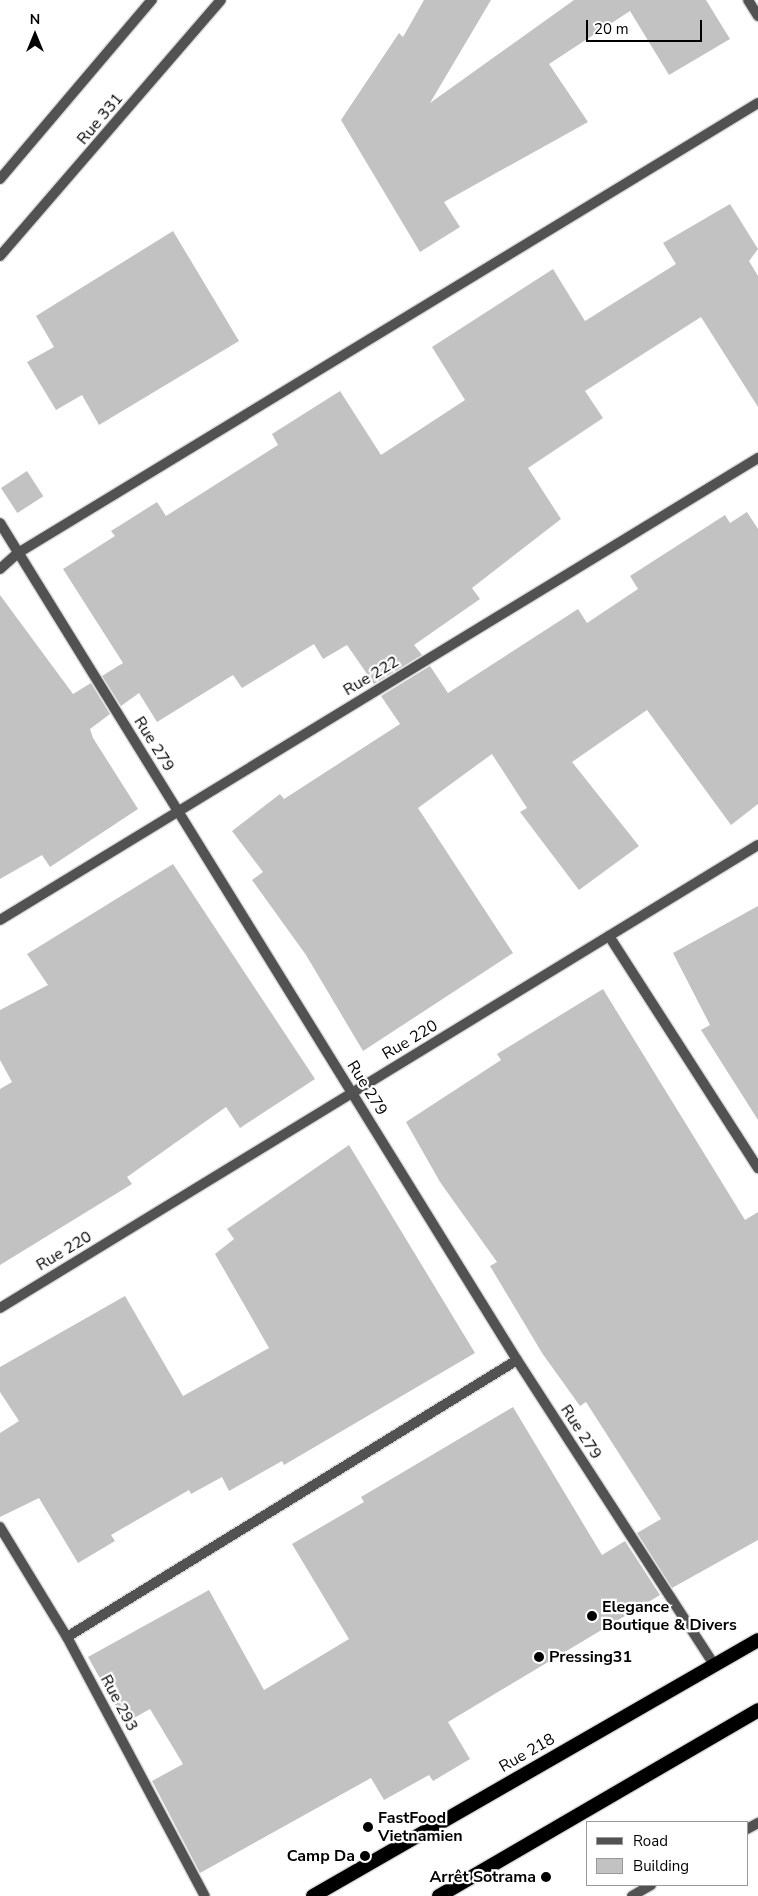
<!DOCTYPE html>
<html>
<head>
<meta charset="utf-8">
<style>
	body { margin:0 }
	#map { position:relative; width:758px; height:1896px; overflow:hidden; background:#fff; font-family:"Nunito Sans",sans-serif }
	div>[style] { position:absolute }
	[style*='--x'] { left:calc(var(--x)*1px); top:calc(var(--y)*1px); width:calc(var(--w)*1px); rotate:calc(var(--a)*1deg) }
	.building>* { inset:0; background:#c2c2c2; transform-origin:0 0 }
	.roads { filter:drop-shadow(1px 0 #dbdbdb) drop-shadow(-1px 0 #dbdbdb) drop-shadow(0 1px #dbdbdb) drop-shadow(0 -1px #dbdbdb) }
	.minor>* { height:10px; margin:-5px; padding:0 5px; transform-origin:5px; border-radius:5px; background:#525252 }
	.tertiary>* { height:10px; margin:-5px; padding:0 5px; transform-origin:5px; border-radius:5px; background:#525252 }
	.trunk>* { height:14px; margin:-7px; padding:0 7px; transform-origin:7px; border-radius:7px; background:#000 }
	.dots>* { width:14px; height:14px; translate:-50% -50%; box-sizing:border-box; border:2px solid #fff; border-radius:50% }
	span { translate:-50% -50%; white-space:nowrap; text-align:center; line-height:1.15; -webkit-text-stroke:4.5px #fff; paint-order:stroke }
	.street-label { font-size:16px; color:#000 }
	.poi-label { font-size:16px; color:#000; font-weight:700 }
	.left { translate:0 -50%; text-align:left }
	.right { translate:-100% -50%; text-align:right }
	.legend { position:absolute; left:586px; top:1821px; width:162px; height:65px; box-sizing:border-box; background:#fff; border:1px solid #999; margin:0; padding:6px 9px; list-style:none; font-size:15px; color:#000 }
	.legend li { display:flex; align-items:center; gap:10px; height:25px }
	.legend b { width:25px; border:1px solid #999 }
	.north { position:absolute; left:10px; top:10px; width:50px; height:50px; -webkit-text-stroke:4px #fff; paint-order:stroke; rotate:0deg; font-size:14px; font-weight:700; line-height:20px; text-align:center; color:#000 }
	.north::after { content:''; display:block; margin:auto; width:18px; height:22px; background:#000; clip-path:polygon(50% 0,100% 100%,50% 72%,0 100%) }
	.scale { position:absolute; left:586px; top:20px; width:116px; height:22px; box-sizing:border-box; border:2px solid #000; border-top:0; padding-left:6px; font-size:15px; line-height:18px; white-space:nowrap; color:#000; -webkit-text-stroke:4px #fff; paint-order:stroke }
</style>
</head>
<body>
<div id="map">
	<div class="building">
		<div style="clip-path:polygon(424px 0,491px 0,430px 103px,574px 0,706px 0,730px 39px,669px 75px,630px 11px,549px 64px,588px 122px,444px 202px,460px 227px,420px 252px,341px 120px,399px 33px,403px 37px)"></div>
		<div style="clip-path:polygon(730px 204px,758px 249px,749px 261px,758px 276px,758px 407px,701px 317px,585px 391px,603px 418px,528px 468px,561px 519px,472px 588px,480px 599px,414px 645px,422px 655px,374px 684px,347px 645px,323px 659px,314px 644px,242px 688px,233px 675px,157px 722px,139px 693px,121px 706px,102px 676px,123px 663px,63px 569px,115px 536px,111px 531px,157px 502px,166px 516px,278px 445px,272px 434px,340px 391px,381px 455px,465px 400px,432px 347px,553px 269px,585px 321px,676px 264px,663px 243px)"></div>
		<div style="clip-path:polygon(173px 231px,239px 341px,99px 425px,82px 395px,56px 410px,27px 362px,54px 347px,36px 316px)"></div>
		<div style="left:27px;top:471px;width:30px;height:31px;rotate:57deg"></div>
		<div style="clip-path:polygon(747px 512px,758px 529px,758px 804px,731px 825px,647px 710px,572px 762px,639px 846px,579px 890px,520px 812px,527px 808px,492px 754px,418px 808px,513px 953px,363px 1051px,306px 955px,252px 880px,263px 872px,232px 831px,280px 794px,284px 799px,400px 724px,381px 696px,430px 666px,448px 693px,578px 609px,587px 623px,638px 589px,630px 576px,725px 515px,730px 523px)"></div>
		<div style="clip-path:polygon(0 595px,73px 694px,91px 683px,110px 714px,90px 729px,93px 738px,138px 809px,50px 867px,42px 855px,0 879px)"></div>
		<div style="clip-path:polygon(173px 864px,315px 1079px,240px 1128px,226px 1107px,127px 1177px,132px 1184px,0 1265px,0 1089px,12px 1082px,0 1060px,0 1010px,48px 985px,27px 954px)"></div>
		<div style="clip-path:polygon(758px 906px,758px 1120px,701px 1030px,710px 1025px,673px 953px)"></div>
		<div style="clip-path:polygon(603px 989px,745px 1220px,758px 1212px,758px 1540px,672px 1588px,637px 1533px,661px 1519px,586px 1402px,580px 1406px,542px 1353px,490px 1266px,497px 1262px,440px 1182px,406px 1122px,501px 1060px,497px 1054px)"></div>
		<div style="clip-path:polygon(349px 1145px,475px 1353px,284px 1465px,282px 1461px,229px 1491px,222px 1477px,191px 1494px,189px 1490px,111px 1535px,115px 1541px,78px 1563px,39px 1498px,0 1517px,0 1433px,19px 1421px,0 1392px,0 1367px,125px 1296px,183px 1396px,269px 1348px,215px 1254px,234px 1239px,227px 1229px)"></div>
		<div style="clip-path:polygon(513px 1407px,602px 1555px,625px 1541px,660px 1595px,448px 1722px,470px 1759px,433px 1781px,429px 1775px,384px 1800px,371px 1778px,200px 1873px,152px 1781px,183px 1764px,150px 1709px,125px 1723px,88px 1657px,209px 1590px,264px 1690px,349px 1639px,292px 1544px,364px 1502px,361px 1497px)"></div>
	</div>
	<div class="roads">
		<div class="minor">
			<div style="--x:748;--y:0;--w:19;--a:58"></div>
			<div style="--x:0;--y:523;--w:984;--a:58.3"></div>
			<div style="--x:517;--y:1360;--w:363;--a:57.1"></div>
			<div style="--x:0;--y:569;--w:24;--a:-42"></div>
			<div style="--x:18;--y:553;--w:866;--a:-31.3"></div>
			<div style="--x:0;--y:920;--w:888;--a:-31.36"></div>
			<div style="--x:609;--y:936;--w:276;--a:57.3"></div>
			<div style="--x:0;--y:1308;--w:888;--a:-31.42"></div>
			<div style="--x:0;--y:1527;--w:129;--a:58.7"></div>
			<div style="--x:67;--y:1637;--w:293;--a:62"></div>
			<div style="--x:67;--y:1637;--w:528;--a:-31.61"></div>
			<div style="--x:747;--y:1829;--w:13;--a:-29"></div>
			<div style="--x:632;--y:1896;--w:22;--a:-30"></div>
		</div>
		<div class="tertiary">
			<div style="--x:0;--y:179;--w:235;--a:-49.7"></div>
			<div style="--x:0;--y:256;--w:338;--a:-49.2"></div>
		</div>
		<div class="trunk">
			<div style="--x:313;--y:1896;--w:513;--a:-29.91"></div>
			<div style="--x:439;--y:1896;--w:369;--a:-30.2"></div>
		</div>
	</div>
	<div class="dots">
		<div style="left:592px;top:1616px;background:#000"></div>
		<div style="left:539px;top:1657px;background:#000"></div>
		<div style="left:368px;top:1827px;background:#000"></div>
		<div style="left:365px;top:1856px;background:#000"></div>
		<div style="left:546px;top:1877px;background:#000"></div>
	</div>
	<div class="street-label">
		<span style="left:100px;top:119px;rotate:-50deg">Rue 331</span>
		<span style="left:371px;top:676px;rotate:-31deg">Rue 222</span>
		<span style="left:154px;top:744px;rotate:58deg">Rue 279</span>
		<span style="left:410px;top:1040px;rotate:-31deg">Rue 220</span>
		<span style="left:367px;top:1088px;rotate:58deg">Rue 279</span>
		<span style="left:64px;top:1251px;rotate:-31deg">Rue 220</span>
		<span style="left:581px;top:1432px;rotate:57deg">Rue 279</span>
		<span style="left:119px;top:1703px;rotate:62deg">Rue 293</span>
		<span style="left:527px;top:1753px;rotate:-30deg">Rue 218</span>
	</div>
	<div class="poi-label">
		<span class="left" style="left:602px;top:1616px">Elegance<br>Boutique &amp; Divers</span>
		<span class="left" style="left:549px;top:1657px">Pressing31</span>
		<span class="left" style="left:378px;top:1827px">FastFood<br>Vietnamien</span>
		<span class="right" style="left:355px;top:1856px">Camp Da</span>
		<span class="right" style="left:536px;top:1877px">Arrêt Sotrama</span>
	</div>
	<ul class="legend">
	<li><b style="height:6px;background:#525252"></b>Road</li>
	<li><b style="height:14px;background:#c2c2c2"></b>Building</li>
	</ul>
	<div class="north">N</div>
	<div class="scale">20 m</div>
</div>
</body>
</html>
